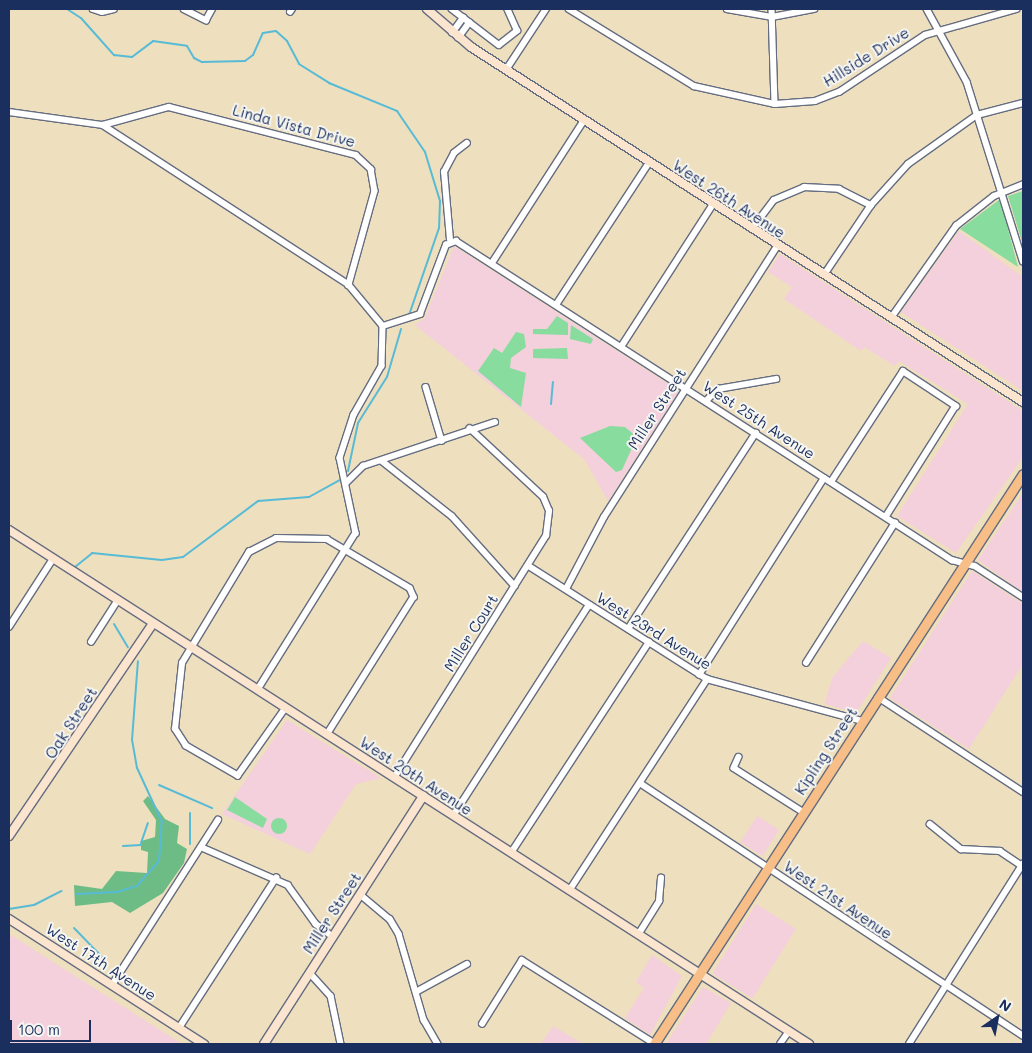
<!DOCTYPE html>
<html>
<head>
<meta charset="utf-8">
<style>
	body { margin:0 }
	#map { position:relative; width:1032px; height:1053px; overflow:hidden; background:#eedfbf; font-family:Mali,sans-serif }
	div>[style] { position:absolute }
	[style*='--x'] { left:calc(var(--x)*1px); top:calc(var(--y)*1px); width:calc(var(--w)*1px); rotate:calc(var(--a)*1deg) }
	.built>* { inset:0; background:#f4cfdc; transform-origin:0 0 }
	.green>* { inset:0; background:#88dc9e }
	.round { border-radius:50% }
	.forest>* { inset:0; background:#6ebc85 }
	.stream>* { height:2px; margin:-1px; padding:0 1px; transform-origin:1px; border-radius:1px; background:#57bbd6 }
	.roads { filter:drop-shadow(1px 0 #656d80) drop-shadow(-1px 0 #656d80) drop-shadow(0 1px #656d80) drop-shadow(0 -1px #656d80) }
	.street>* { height:5.5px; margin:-2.75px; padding:0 2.75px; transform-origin:2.75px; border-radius:2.75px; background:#fff }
	.secondary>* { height:8px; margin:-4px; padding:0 4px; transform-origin:4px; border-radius:4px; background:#fce5cf }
	.primary>* { height:9px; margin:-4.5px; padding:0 4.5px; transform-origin:4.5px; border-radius:4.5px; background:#f7be87 }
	span { translate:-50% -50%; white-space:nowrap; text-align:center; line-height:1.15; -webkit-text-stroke:4px #f6f6f2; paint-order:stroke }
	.street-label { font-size:15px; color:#1b2f5e }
	.frame { position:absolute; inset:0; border:10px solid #1b2f5e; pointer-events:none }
	.north { position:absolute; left:972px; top:993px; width:50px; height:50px; -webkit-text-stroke:4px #f6f6f2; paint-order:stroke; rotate:33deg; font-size:14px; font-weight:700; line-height:20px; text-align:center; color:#1b2f5e }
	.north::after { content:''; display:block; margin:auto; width:18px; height:22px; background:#1b2f5e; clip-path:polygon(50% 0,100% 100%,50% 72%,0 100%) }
	.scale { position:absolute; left:10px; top:1020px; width:81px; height:22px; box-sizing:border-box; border:2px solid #1b2f5e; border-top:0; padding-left:6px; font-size:15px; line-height:18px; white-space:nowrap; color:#1b2f5e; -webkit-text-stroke:4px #f6f6f2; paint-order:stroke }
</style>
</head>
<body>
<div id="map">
	<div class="built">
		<div style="clip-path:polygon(959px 231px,1023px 277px,1023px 391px,901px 312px)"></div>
		<div style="clip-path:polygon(454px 246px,679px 391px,608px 501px,585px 460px,415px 325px,425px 318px)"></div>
		<div style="clip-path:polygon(780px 254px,1023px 411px,1023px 457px,956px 553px,897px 516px,968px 404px,899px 361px,895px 366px,864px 347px,861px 351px,784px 299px,792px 287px,768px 272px)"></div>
		<div style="clip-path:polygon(1023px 493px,1023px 592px,978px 560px)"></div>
		<div style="clip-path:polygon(972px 571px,1023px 604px,1023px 664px,969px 749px,890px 698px)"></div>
		<div style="clip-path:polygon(863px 641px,891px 658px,856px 713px,825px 704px,832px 678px)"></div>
		<div style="clip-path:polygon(287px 720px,381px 778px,356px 784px,310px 854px,222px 814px)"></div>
		<div style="left:757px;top:816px;width:26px;height:31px;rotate:32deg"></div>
		<div style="left:756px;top:904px;width:47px;height:82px;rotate:32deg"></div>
		<div style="clip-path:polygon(9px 934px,182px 1044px,9px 1044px)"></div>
		<div style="clip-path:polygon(652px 955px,682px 976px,650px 1035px,625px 1018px,644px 988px,636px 982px)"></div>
		<div style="clip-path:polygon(703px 987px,731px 1003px,706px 1044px,666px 1044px)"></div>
		<div style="clip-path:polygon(553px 1026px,583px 1044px,541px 1044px)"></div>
	</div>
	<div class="green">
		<div style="clip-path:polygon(1023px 191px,1023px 245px,1008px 196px)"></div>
		<div style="clip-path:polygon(999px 200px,1001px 202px,1018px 267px,960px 229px)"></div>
		<div style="clip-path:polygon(557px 316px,568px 323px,568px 335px,533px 334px,533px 329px,547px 329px)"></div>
		<div style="clip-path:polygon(571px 325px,593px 339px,591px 344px,570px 339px)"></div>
		<div style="clip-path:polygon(516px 332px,524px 334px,526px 347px,511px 358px,510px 368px,526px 373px,521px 407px,478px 371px,494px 348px,502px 353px)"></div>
		<div style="clip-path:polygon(567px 348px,568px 359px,533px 358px,533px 349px)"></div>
		<div style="clip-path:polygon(610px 426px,625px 427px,637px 437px,622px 470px,616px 472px,580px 438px)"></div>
		<div style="clip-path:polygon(235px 797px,267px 819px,263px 828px,227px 810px)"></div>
		<div class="round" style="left:271px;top:818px;width:16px;height:16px"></div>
	</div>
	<div class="forest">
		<div style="clip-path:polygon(148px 796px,165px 819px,179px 826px,177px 843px,187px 849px,184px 863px,163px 893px,130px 913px,112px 902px,75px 906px,74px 885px,102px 889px,116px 871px,147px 873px,148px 852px,141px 850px,141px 841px,155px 837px,156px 820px,143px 801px)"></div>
	</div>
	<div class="stream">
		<div style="--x:67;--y:9;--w:17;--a:33"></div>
		<div style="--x:81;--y:18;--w:50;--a:48.3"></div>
		<div style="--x:114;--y:55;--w:18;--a:6"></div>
		<div style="--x:132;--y:57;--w:26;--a:-37"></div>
		<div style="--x:153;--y:41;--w:34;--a:8"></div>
		<div style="--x:187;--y:46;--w:14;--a:60"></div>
		<div style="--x:194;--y:58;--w:9;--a:27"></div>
		<div style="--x:202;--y:62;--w:43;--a:-1.3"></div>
		<div style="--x:245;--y:61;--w:10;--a:-37"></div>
		<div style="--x:253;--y:55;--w:24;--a:-66"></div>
		<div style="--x:263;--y:33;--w:13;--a:-9"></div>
		<div style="--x:276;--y:31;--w:15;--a:42"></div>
		<div style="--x:287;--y:41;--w:26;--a:62"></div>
		<div style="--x:299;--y:64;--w:36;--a:32"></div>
		<div style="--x:329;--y:83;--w:74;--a:22.4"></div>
		<div style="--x:397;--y:111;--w:50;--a:55.7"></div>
		<div style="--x:425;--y:152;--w:51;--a:73"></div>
		<div style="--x:440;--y:201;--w:27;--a:92"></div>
		<div style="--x:439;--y:228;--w:92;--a:109"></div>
		<div style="--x:551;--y:404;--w:22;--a:-85"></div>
		<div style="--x:348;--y:471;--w:49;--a:-78.2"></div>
		<div style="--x:358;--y:423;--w:54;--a:-57.8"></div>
		<div style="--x:387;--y:377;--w:50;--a:-73.7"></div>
		<div style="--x:75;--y:567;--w:22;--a:-39"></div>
		<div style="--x:92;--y:553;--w:70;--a:5.7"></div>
		<div style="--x:162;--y:560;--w:21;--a:-8"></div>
		<div style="--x:183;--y:557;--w:94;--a:-36.7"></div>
		<div style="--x:258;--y:501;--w:51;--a:-4.5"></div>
		<div style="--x:309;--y:497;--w:35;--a:-29"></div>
		<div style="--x:114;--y:624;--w:27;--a:59"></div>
		<div style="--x:159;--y:785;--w:58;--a:23.5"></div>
		<div style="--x:141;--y:843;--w:21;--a:-71"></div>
		<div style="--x:190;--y:844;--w:31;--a:-90"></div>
		<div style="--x:123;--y:846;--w:18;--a:-3"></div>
		<div style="--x:76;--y:894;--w:41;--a:-2.8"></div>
		<div style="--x:117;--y:892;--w:21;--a:-17"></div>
		<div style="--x:137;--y:886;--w:33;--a:-49"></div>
		<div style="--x:159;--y:861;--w:39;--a:-86"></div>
		<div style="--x:162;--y:822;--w:60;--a:-114.8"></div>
		<div style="--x:137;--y:768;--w:28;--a:-100"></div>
		<div style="--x:132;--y:740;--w:79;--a:-85.7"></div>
		<div style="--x:9;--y:909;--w:25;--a:-9"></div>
		<div style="--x:34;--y:905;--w:31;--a:-27"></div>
		<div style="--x:74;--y:928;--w:43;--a:45.9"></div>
	</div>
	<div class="roads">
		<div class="street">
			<div style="--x:93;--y:9;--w:9;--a:18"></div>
			<div style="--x:102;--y:12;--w:12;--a:-14"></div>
			<div style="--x:184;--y:9;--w:25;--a:27"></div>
			<div style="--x:206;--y:20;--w:13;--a:-61"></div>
			<div style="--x:452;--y:9;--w:59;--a:37.5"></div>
			<div style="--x:499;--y:45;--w:23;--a:-38"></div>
			<div style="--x:517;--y:31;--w:24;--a:-114"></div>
			<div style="--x:569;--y:9;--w:147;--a:31.6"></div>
			<div style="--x:694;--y:86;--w:83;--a:12.5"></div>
			<div style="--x:775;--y:104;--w:40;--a:-4.3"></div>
			<div style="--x:815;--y:101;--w:26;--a:-21"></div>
			<div style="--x:839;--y:92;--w:103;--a:-33.5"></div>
			<div style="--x:925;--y:35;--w:95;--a:-15.9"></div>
			<div style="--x:727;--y:9;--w:46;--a:10.1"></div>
			<div style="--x:772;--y:17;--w:43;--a:-10.8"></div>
			<div style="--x:772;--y:9;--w:95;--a:88.2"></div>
			<div style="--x:927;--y:9;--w:83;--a:61.3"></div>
			<div style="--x:967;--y:82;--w:188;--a:72.6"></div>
			<div style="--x:290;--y:12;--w:4;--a:-56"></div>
			<div style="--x:452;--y:33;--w:19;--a:-54"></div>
			<div style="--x:458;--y:38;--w:19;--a:-54"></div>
			<div style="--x:506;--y:70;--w:73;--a:-56.7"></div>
			<div style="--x:9;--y:112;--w:95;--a:7.9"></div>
			<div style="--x:103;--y:125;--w:68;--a:-15.3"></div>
			<div style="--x:169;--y:107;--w:193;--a:14.4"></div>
			<div style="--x:356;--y:155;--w:21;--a:43"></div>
			<div style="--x:371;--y:169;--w:22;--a:80"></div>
			<div style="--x:375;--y:191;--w:98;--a:105.5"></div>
			<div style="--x:103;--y:125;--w:293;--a:33"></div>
			<div style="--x:349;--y:285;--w:53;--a:50.3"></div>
			<div style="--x:383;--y:326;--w:40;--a:91.4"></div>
			<div style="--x:382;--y:366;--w:56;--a:119.7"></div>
			<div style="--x:354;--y:415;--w:45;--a:108"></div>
			<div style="--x:340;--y:458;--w:77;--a:78"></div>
			<div style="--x:356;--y:533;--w:185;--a:122"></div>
			<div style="--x:752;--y:229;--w:36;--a:-53"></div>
			<div style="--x:774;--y:200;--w:33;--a:-23"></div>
			<div style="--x:804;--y:187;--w:35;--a:3"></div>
			<div style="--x:839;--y:189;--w:36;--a:27"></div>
			<div style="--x:450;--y:240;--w:68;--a:-95"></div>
			<div style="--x:444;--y:172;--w:21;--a:-62"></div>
			<div style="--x:454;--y:153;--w:16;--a:-38"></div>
			<div style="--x:492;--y:263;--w:170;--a:-57.2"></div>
			<div style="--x:824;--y:275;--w:84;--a:-56.1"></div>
			<div style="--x:871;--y:205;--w:55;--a:-47.9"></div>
			<div style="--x:908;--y:164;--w:85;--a:-35.4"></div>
			<div style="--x:977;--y:115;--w:48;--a:-14.6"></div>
			<div style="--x:556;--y:305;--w:170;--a:-56.8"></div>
			<div style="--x:891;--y:318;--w:113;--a:-54.8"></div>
			<div style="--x:956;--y:226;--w:48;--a:-38.3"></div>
			<div style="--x:994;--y:196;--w:31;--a:-22"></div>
			<div style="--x:383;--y:326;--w:39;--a:-18"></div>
			<div style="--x:420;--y:314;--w:74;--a:-69.4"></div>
			<div style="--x:446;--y:245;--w:11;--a:-22"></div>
			<div style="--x:456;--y:241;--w:590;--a:32.75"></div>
			<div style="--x:952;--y:560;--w:24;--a:15"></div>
			<div style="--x:975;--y:566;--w:57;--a:32.9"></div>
			<div style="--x:621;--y:347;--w:170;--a:-57.2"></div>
			<div style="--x:426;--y:387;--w:56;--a:73.5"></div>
			<div style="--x:706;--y:401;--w:17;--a:-45"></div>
			<div style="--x:718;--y:389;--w:59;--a:-9.8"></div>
			<div style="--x:382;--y:461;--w:89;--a:38.2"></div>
			<div style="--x:452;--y:516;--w:94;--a:48"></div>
			<div style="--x:831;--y:482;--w:132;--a:-57"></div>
			<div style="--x:903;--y:371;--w:64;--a:33.4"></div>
			<div style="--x:956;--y:406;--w:131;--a:122.2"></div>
			<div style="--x:346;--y:483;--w:24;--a:-45"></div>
			<div style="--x:363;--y:466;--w:139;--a:-18.4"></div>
			<div style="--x:529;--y:566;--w:211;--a:32.4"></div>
			<div style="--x:707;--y:679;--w:162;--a:15.1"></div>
			<div style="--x:566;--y:589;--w:81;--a:-62.2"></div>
			<div style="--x:604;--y:517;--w:322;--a:-57.4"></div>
			<div style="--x:9;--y:627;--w:81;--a:-57.1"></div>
			<div style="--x:628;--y:629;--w:234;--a:-56.9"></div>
			<div style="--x:91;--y:642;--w:50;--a:-57.3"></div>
			<div style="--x:806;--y:663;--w:166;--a:-57.6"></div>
			<div style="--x:699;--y:675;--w:233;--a:-57.6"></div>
			<div style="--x:878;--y:697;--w:173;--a:33.2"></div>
			<div style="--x:286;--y:708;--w:83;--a:125.2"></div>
			<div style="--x:238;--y:776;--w:60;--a:-150"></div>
			<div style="--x:186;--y:746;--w:20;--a:-123"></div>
			<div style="--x:175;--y:729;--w:66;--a:-83.9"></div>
			<div style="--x:182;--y:663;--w:130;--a:-58.9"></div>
			<div style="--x:249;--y:552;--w:30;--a:-27"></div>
			<div style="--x:276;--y:538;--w:51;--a:1.1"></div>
			<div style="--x:327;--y:539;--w:96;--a:30.6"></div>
			<div style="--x:410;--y:588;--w:10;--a:66"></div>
			<div style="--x:414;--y:597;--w:163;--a:122.2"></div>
			<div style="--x:739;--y:757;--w:12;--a:114"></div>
			<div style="--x:734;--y:768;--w:82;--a:32.5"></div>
			<div style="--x:394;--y:778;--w:286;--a:-57.9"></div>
			<div style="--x:546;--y:536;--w:25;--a:-83"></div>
			<div style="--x:549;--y:511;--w:15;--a:-113"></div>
			<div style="--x:543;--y:497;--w:100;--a:-137"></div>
			<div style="--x:640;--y:783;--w:459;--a:33.4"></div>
			<div style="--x:453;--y:816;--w:251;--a:-57.2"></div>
			<div style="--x:930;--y:824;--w:40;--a:39"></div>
			<div style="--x:961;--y:849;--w:39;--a:3"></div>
			<div style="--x:1000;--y:851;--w:27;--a:34"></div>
			<div style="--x:201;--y:847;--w:95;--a:23.6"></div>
			<div style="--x:288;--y:885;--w:48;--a:54.3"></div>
			<div style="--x:316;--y:924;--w:21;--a:37"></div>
			<div style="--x:511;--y:853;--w:252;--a:-56.8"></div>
			<div style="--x:569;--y:891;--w:253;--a:-56.9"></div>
			<div style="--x:361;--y:895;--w:38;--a:40"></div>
			<div style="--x:390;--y:919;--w:17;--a:59"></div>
			<div style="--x:399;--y:934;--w:90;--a:73.8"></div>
			<div style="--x:424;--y:1020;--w:28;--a:60"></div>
			<div style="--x:638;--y:935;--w:40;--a:-58"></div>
			<div style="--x:659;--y:901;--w:23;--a:-85"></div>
			<div style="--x:310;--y:973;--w:31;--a:48"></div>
			<div style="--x:331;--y:996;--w:49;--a:78.2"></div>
			<div style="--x:112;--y:985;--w:196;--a:-57.3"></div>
			<div style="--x:416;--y:992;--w:58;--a:-28.8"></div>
			<div style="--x:482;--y:1024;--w:75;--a:-58"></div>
			<div style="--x:522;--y:960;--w:156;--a:32.2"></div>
			<div style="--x:179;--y:1028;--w:179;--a:-57.1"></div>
			<div style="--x:780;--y:1044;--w:16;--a:-55"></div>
			<div style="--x:909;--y:1044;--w:213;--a:-57.7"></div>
		</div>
		<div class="secondary">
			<div style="--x:427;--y:9;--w:58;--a:40.8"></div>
			<div style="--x:471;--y:47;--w:656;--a:32.75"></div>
			<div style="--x:9;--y:530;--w:951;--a:32.72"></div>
			<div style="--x:9;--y:836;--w:257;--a:-55.9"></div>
			<div style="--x:9;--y:919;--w:232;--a:32.7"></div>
			<div style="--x:264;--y:1044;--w:295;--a:-57.3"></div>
		</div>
		<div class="primary">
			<div style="--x:654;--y:1044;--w:679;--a:-57.08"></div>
		</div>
	</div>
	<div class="street-label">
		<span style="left:866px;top:57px;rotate:-32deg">Hillside Drive</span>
		<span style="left:294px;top:126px;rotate:15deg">Linda Vista Drive</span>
		<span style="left:729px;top:199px;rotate:33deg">West 26th Avenue</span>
		<span style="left:657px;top:409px;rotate:-57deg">Miller Street</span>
		<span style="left:759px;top:420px;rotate:33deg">West 25th Avenue</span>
		<span style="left:654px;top:631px;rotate:32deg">West 23rd Avenue</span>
		<span style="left:471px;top:633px;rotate:-58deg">Miller Court</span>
		<span style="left:71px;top:723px;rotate:-57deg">Oak Street</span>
		<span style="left:826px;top:751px;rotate:-57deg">Kipling Street</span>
		<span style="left:416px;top:776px;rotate:33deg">West 20th Avenue</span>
		<span style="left:838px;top:900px;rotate:34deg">West 21st Avenue</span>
		<span style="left:332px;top:913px;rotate:-57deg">Miller Street</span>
		<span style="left:101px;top:962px;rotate:33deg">West 17th Avenue</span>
	</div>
	<div class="frame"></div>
	<div class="north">N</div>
	<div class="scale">100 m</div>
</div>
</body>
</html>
